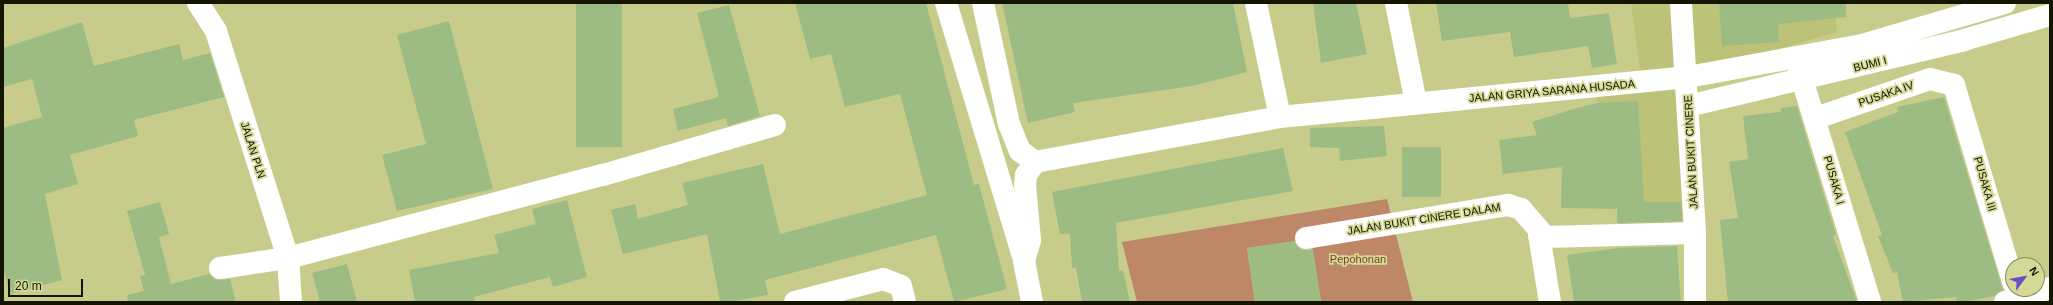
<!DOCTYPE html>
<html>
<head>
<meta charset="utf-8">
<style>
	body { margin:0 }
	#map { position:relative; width:2053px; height:305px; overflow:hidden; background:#c8cc8b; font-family:Arial,sans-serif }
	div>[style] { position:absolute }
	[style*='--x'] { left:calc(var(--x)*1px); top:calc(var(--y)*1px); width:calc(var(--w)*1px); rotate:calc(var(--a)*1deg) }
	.built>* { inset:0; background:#bdc279 }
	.green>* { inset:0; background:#be8767 }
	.building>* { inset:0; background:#9dbc83; transform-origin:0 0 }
	.street>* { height:22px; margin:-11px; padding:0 11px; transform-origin:11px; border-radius:11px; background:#fff }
	.secondary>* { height:22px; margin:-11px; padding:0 11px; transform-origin:11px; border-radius:11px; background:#fff }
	span { translate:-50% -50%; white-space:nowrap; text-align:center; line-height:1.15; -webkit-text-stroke:3.5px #d5d998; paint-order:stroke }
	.street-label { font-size:11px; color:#141500 }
	.park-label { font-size:11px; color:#7f4219 }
	.frame { position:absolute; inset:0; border:4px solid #141500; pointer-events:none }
	.north { position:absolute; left:2005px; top:257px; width:40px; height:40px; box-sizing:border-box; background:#d5d998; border:1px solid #888b5b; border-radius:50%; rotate:58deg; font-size:11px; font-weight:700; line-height:16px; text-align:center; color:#141500 }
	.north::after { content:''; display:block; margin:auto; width:14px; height:18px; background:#6e4dc6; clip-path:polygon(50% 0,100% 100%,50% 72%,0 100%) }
	.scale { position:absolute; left:8px; top:279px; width:75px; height:18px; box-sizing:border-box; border:2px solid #141500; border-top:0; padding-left:5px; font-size:12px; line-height:14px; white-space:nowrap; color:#141500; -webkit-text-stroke:3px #d5d998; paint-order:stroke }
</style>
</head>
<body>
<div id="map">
	<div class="built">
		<div style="clip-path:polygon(1631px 3px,1834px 3px,1837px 32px,1698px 73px,1703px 235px,1623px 236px,1593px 78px,1640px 71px)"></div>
	</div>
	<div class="green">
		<div style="clip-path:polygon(1387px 199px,1413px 302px,1321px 302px,1311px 239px,1247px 248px,1255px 302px,1137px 302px,1122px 242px)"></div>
	</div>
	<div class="building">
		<div style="left:576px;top:3px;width:46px;height:144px"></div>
		<div style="clip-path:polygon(795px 3px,926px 3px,974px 185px,979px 184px,1007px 289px,954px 302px,936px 235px,765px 280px,768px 295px,729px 302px,720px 302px,707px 234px,623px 254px,611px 210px,635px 204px,638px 219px,688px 205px,682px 183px,763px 164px,780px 234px,927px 195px,900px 94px,845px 107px,831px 54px,810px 59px)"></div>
		<div style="clip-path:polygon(1002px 3px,1233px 3px,1247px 72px,1192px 86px,1073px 103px,1075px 112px,1028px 123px)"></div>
		<div style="clip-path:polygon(1313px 3px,1356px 3px,1367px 54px,1321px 63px)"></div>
		<div style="clip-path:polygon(1436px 3px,1568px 3px,1570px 18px,1609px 13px,1617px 64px,1592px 68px,1588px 46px,1514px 57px,1510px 32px,1442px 41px)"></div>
		<div style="clip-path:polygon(1719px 3px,1846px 3px,1846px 17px,1778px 24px,1779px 42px,1722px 46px)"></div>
		<div style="clip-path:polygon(729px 5px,760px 116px,728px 126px,726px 118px,678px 131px,673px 109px,719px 97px,697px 13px)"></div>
		<div style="clip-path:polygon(449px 21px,493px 189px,397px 211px,382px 155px,426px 144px,397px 35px)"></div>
		<div style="clip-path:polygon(82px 22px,94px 66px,179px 44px,183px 60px,210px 53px,224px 97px,134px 120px,138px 136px,70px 155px,78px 184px,45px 194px,62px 280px,10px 294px,3px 267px,3px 128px,42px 117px,32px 79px,3px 87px,3px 48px)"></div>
		<div style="clip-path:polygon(1944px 97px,2003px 290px,1995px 296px,1965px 302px,1957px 302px,1956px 297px,1903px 302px,1897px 272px,1893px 273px,1878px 236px,1882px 235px,1845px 132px,1898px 112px,1897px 107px)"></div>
		<div style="clip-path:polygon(1638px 101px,1644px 202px,1681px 202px,1682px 221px,1617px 223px,1617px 209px,1561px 208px,1562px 167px,1503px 174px,1499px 140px,1537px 135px,1532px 122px,1570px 110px,1597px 103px)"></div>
		<div style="clip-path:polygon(1797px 106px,1836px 235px,1833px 236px,1857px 302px,1728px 302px,1720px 220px,1738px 218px,1729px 162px,1748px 159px,1743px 116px,1781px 112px,1781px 108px)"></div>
		<div style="clip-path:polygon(1384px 126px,1387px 156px,1340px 161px,1339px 148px,1310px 147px,1310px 128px)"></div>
		<div style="left:1441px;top:147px;width:50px;height:39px;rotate:90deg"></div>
		<div style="clip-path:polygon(1283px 148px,1293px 191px,1116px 223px,1119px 271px,1123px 270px,1130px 302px,1082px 302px,1076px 268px,1072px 268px,1070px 234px,1060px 234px,1052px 192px)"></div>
		<div style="clip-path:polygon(567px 200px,587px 277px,553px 287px,550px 277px,474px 297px,475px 302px,415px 302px,409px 270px,499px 253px,494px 235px,536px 224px,532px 209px)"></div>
		<div style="clip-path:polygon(160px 202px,169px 234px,159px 237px,171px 284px,209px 274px,216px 280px,230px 279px,236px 302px,128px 302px,127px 295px,144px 291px,140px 276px,145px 275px,127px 211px)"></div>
		<div style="clip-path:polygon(1294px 241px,1301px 250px,1313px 250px,1321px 302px,1255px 302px,1247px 248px)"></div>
		<div style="clip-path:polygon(1677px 246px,1681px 302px,1574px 302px,1567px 255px,1618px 248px)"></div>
		<div style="clip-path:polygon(347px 264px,357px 302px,320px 302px,312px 273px)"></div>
	</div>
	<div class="street">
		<div style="--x:946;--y:3;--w:269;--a:73.1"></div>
		<div style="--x:983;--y:3;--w:124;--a:77.9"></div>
		<div style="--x:1009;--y:124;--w:29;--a:68"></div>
		<div style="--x:1020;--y:151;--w:19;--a:36"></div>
		<div style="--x:1396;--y:3;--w:102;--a:78.7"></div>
		<div style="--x:1798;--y:66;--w:247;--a:73"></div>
		<div style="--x:1688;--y:106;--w:284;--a:-13.4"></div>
		<div style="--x:1964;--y:40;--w:90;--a:-16.2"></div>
		<div style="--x:1280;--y:117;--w:410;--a:-5.6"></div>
		<div style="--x:1688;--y:77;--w:177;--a:-10.4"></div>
		<div style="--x:1862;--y:45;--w:149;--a:-16.4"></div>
		<div style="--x:1816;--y:118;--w:120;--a:-18.9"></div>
		<div style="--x:1930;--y:79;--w:25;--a:14"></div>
		<div style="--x:1954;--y:85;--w:206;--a:73.3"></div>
		<div style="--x:1539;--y:235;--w:68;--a:80.7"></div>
		<div style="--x:1306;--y:238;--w:205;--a:-9.3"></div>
		<div style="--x:1508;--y:205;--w:14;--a:17"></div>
		<div style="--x:1521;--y:209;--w:37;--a:49"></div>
		<div style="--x:1545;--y:237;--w:150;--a:-1.5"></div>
		<div style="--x:220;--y:268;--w:69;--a:-8.4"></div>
		<div style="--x:288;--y:258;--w:326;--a:-14.8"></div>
		<div style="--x:603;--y:175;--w:179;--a:-16.2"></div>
		<div style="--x:795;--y:302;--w:91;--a:-14.6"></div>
		<div style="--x:883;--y:279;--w:19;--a:21"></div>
		<div style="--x:901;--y:286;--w:16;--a:76"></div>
		<div style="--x:1032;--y:302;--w:42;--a:-101"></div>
		<div style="--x:1024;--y:261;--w:22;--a:-74"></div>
		<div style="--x:1030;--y:240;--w:55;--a:-95.2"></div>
		<div style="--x:1025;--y:185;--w:10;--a:-84"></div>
		<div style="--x:1026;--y:175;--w:16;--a:-55"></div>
		<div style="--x:1035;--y:162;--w:249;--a:-10.4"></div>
		<div style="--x:1280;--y:117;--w:116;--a:-101.9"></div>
		<div style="--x:2005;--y:302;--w:47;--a:-17.3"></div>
	</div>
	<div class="secondary">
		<div style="--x:198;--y:3;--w:33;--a:57"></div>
		<div style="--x:216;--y:31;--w:238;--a:72.4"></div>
		<div style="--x:288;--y:258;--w:44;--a:86.1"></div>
		<div style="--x:1681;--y:3;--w:230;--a:86.5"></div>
		<div style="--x:1695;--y:233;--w:69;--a:90"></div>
	</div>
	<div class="street-label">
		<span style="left:1870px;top:64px;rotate:-14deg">BUMI I</span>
		<span style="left:1552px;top:91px;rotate:-5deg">JALAN GRIYA SARANA HUSADA</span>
		<span style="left:1886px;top:94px;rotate:-19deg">PUSAKA IV</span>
		<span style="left:253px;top:150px;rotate:72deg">JALAN PLN</span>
		<span style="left:1691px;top:152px;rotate:-93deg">JALAN BUKIT CINERE</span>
		<span style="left:1834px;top:180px;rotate:74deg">PUSAKA I</span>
		<span style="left:1985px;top:184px;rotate:74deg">PUSAKA III</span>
		<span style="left:1424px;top:219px;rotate:-9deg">JALAN BUKIT CINERE DALAM</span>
	</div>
	<div class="park-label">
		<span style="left:1358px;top:259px">Pepohonan</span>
	</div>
	<div class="frame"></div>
	<div class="north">N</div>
	<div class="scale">20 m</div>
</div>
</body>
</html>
